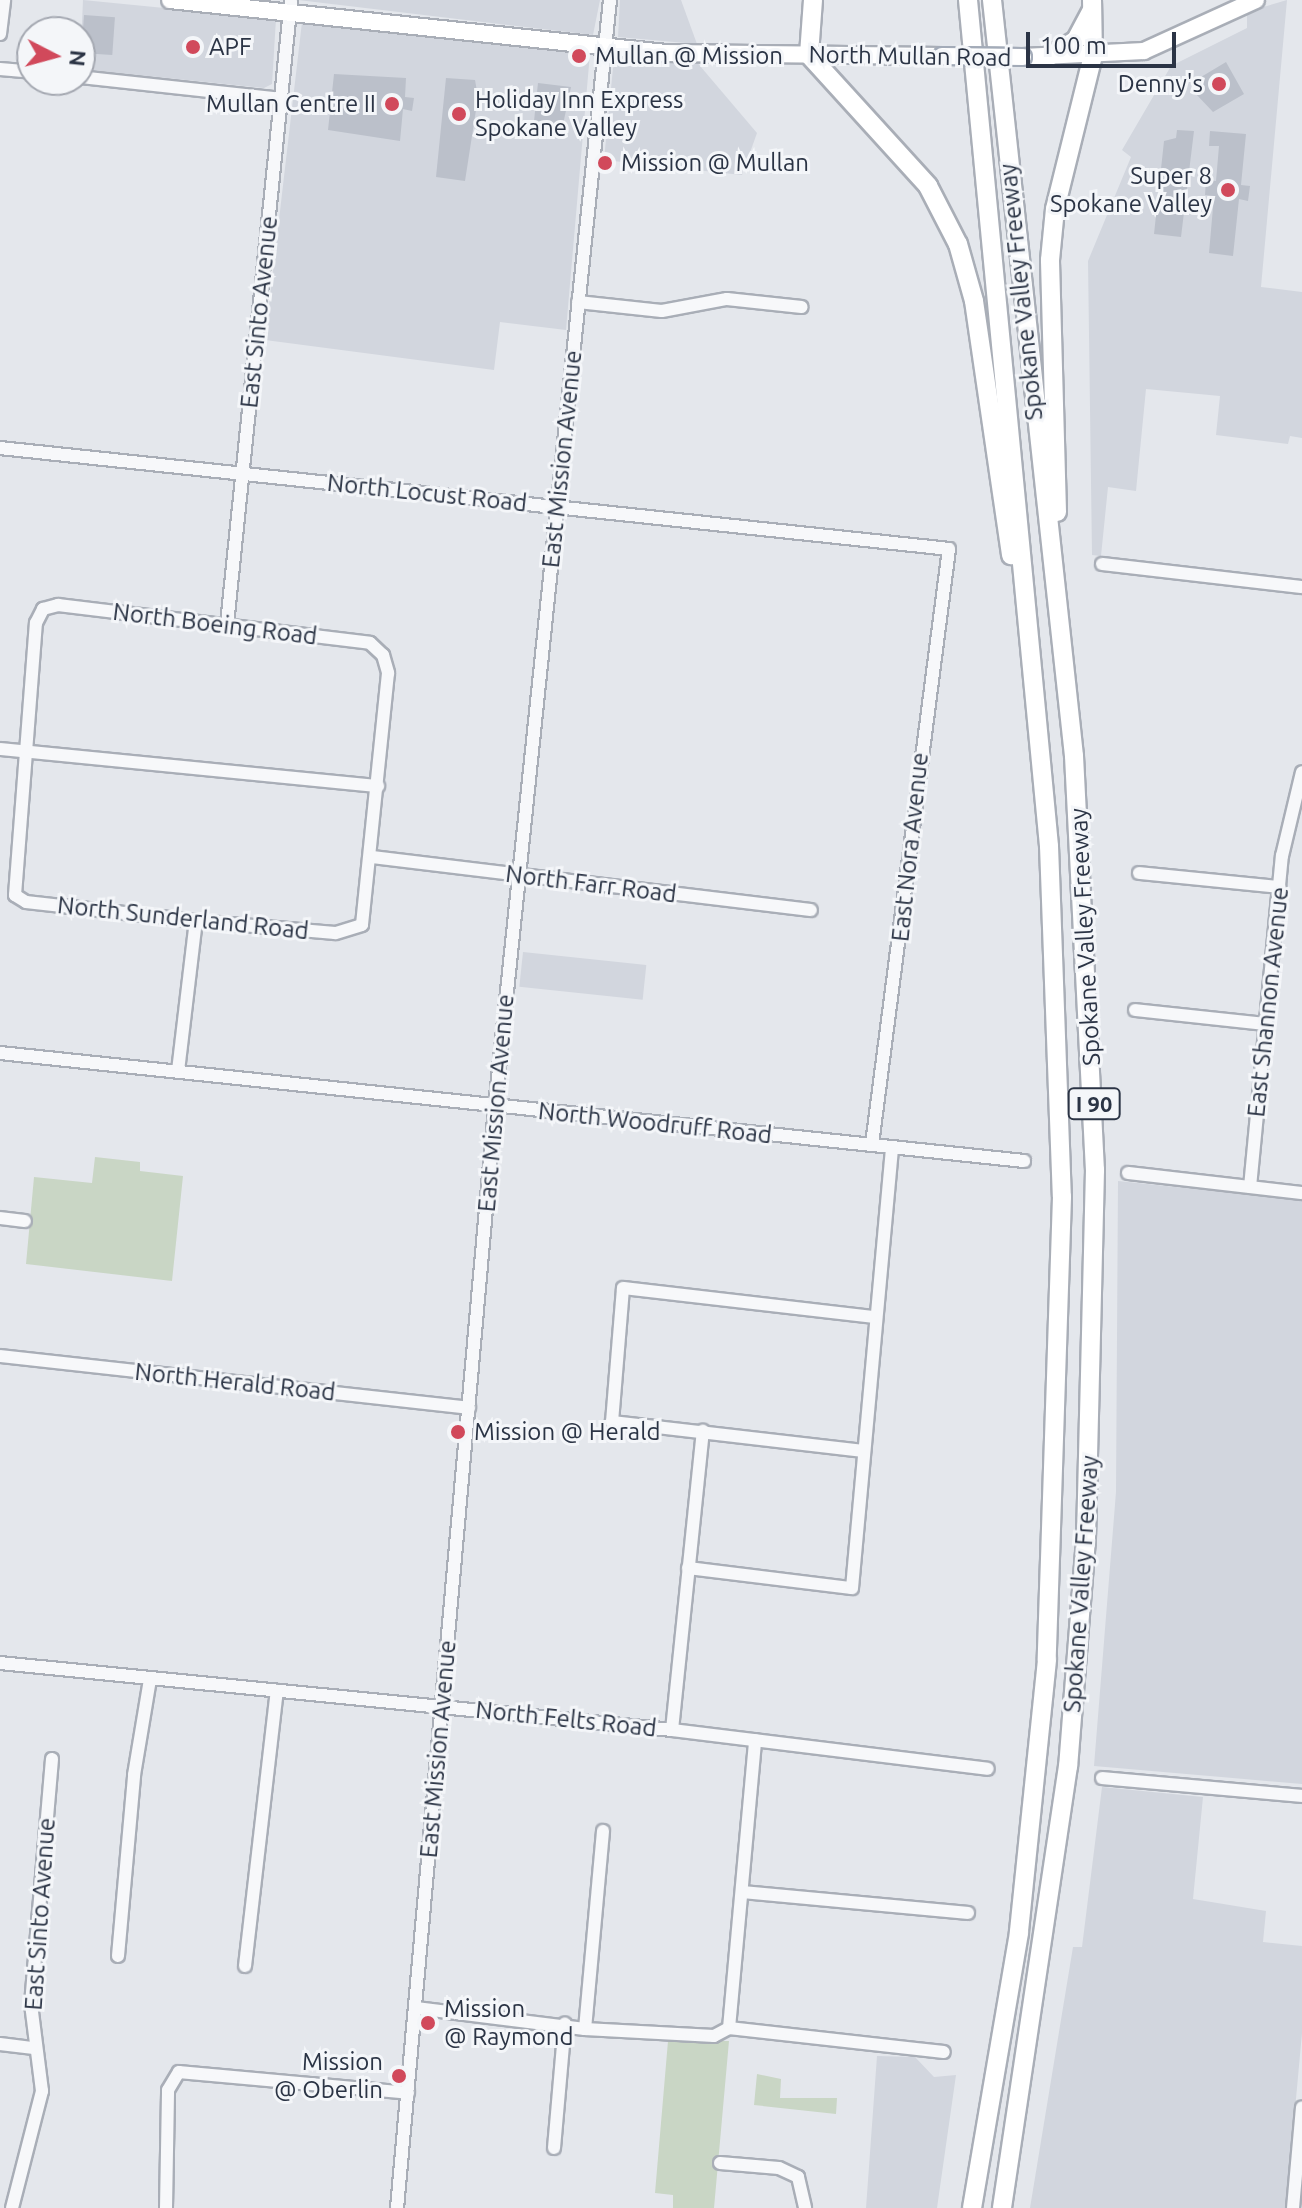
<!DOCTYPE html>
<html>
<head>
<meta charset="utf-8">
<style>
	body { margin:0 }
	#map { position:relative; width:1302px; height:2208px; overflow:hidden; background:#e4e7ec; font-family:Ubuntu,sans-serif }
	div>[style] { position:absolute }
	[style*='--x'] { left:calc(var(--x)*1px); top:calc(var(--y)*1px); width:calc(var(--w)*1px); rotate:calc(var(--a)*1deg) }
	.built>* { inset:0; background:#d2d6de; transform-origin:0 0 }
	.green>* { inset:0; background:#c9d6c5 }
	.building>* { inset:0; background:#bbc0ca; transform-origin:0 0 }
	.roads { filter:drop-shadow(2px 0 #a9aeb7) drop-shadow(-2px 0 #a9aeb7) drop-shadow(0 2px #a9aeb7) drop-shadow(0 -2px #a9aeb7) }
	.minor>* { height:12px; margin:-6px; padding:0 6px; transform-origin:6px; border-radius:6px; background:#f7f8fa }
	.major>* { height:16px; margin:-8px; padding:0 8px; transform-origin:8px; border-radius:8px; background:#fff }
	.highway>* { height:18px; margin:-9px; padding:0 9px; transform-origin:9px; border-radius:9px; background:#fff }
	.bridges { filter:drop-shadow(2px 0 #a3abb8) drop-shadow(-2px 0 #a3abb8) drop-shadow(0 2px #a3abb8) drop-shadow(0 -2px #a3abb8) }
	.major-bridge>* { height:16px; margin:-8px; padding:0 8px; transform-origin:8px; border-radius:8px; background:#fff }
	.dots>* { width:22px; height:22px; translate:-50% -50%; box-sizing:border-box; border:4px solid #f4f6f9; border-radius:50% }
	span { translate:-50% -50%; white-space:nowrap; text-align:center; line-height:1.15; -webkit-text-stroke:6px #f4f6f9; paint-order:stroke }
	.shield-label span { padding:2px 6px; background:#f4f6f9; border:2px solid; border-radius:6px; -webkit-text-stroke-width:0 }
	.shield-label { font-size:22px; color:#2b3445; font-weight:700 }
	.poi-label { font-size:24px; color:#2b3445 }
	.left { translate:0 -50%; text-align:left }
	.right { translate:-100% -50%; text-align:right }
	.street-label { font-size:24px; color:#2b3445 }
	.north { position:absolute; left:16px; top:16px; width:80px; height:80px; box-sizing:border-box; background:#f4f6f9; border:2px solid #a4a8b1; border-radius:50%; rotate:96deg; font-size:22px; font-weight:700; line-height:32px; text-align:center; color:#2b3445 }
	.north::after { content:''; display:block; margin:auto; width:28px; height:36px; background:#d1495b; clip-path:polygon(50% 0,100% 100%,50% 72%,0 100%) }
	.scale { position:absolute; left:1026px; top:32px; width:150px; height:36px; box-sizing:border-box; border:4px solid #2b3445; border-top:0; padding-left:10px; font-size:24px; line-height:28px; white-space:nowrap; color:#2b3445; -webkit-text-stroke:6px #f4f6f9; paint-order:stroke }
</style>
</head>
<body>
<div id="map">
	<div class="built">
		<div style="clip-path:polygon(83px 0,276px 19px,272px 84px,264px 88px,80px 69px)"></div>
		<div style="clip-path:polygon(298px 0,600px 0,593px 35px)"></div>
		<div style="clip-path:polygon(620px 0,681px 0,697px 44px,618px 37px)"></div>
		<div style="clip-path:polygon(1287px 0,1261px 287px,1302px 292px,1302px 438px,1290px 436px,1288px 444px,1216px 435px,1220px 396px,1146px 389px,1136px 491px,1108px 487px,1101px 556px,1092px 555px,1088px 261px,1131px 157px,1122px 150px,1171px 66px,1247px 28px,1247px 12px)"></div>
		<div style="clip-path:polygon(302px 22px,590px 53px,566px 330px,500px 322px,494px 370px,265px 340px)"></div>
		<div style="clip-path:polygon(622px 56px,695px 60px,757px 133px,742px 175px,604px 160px,613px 68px)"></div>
		<div style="left:523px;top:952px;width:124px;height:35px;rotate:6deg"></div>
		<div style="clip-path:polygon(1118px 1181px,1302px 1200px,1302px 1784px,1094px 1766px,1116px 1492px)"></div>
		<div style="clip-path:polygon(1102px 1787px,1203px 1797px,1193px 1899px,1266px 1911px,1263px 1942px,1302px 1946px,1302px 2033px,1286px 2208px,1030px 2208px,1073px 1947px,1082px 1947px)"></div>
		<div style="clip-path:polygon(877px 2056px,915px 2057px,934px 2077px,956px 2075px,937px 2208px,866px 2208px)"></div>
	</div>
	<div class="green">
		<div style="clip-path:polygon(95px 1157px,140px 1162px,140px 1171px,183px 1176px,172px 1281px,26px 1264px,34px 1177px,92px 1183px)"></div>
		<div style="clip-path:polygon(668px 2041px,729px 2041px,714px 2208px,673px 2208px,673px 2195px,655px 2193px)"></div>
		<div style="clip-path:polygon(757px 2074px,781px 2079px,780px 2098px,837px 2098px,836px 2114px,754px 2105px)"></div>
	</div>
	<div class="building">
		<div style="left:84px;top:15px;width:31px;height:38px;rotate:4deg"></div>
		<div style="clip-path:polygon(1226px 62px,1244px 94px,1213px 112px,1195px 93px,1201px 89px,1196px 80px)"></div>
		<div style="clip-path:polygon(334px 74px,406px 78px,405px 97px,414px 98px,412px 111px,403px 109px,400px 141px,328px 130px)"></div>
		<div style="clip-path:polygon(446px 78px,475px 80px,478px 97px,465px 181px,436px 177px)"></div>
		<div style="clip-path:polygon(538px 83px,571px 87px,561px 134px,533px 131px)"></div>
		<div style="clip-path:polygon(1177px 130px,1194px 131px,1181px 237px,1154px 234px,1164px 141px,1176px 138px)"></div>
		<div style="clip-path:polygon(1210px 131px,1246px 134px,1241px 185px,1250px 186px,1248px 201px,1239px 199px,1233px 256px,1209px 253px,1214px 196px,1205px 195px,1206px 180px,1216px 181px,1219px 146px,1209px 146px)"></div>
	</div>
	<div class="roads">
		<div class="minor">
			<div style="--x:0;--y:34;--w:34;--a:-83"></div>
			<div style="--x:0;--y:69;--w:32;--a:5"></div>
			<div style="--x:80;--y:77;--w:202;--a:6.2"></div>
			<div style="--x:578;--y:302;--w:84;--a:6.1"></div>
			<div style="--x:662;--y:311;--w:66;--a:-10.5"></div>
			<div style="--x:727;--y:299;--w:75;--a:6.1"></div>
			<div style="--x:0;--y:448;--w:954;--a:6.07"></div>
			<div style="--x:949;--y:549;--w:600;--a:97.37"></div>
			<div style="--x:1102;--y:564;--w:201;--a:6.6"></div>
			<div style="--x:58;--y:605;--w:314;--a:6.9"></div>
			<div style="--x:370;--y:643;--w:18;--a:43"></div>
			<div style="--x:383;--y:655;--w:19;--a:74"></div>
			<div style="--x:388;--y:673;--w:253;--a:95.9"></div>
			<div style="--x:362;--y:925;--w:28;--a:163"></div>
			<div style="--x:335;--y:933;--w:140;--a:-175.1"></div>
			<div style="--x:196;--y:921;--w:171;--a:-173.6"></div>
			<div style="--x:26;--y:902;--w:13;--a:-148"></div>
			<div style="--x:15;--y:895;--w:273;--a:-85.6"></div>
			<div style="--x:36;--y:623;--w:16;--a:-63"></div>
			<div style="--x:43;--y:609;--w:16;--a:-15"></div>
			<div style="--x:227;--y:624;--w:627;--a:-84.14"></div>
			<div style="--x:0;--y:749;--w:380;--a:5.6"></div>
			<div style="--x:372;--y:857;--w:442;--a:6.9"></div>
			<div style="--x:1139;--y:873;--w:141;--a:5.7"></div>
			<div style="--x:1135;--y:1010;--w:132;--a:6.1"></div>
			<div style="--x:0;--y:1053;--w:1030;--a:6.02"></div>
			<div style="--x:178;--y:1071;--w:151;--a:-83.2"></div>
			<div style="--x:1128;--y:1173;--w:175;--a:6.6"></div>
			<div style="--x:1250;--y:1187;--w:333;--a:-84.5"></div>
			<div style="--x:1282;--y:856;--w:86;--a:-76.6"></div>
			<div style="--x:0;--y:1218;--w:25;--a:7"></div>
			<div style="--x:0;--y:1356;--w:472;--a:6.3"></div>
			<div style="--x:864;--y:1451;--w:254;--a:-173.4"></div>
			<div style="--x:612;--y:1422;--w:134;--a:-85.3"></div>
			<div style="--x:623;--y:1288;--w:254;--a:6.6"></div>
			<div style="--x:688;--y:1568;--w:165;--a:7"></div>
			<div style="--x:852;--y:1588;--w:442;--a:-84.8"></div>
			<div style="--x:0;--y:1663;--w:675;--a:5.69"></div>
			<div style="--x:672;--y:1730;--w:318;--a:7"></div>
			<div style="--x:672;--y:1730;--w:301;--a:-84.1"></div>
			<div style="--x:1102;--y:1778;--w:201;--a:5.1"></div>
			<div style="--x:743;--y:1892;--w:226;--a:5.3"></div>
			<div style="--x:118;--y:1956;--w:182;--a:-84.9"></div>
			<div style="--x:134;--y:1775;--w:97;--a:-80.5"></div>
			<div style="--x:245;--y:1966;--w:277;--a:-83.4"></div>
			<div style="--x:416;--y:2008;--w:170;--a:7.1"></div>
			<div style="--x:585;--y:2029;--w:129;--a:3.1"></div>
			<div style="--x:714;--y:2036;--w:17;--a:-28"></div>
			<div style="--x:729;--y:2028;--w:216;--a:6.4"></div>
			<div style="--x:729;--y:2028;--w:289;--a:-84.8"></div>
			<div style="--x:585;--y:2029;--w:199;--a:-84.8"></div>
			<div style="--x:0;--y:2044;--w:34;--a:7"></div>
			<div style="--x:554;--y:2148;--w:125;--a:-85"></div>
			<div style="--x:720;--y:2163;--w:59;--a:4.8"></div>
			<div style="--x:779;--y:2168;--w:21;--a:25"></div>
			<div style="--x:798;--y:2177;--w:32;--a:77"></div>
			<div style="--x:12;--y:2208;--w:121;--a:-75.6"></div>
			<div style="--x:42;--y:2091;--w:88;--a:-97.2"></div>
			<div style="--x:31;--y:2004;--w:246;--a:-85.1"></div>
			<div style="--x:166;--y:2208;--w:118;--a:-89"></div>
			<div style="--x:168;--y:2090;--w:21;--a:-59"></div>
			<div style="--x:179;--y:2072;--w:230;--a:5.2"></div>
			<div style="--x:397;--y:2208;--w:1105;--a:-84.91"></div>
			<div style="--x:495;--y:1107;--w:1113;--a:-84.07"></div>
			<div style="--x:1293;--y:2208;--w:101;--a:-84.9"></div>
		</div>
		<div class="major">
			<div style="--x:170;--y:0;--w:498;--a:6.1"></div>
			<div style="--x:665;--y:53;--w:277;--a:0.6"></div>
			<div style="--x:1023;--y:57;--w:121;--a:-2.8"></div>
			<div style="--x:1144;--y:51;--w:123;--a:-24.5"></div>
		</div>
		<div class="highway">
			<div style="--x:813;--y:0;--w:55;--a:94.2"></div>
			<div style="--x:809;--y:55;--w:177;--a:47.7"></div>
			<div style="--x:928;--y:186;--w:65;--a:62.7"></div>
			<div style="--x:958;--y:244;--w:59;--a:74.3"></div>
			<div style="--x:974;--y:301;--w:257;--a:81.7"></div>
			<div style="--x:968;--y:0;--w:850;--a:84.53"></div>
			<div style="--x:1049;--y:846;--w:351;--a:87.9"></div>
			<div style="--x:1062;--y:1197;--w:463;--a:91.9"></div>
			<div style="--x:1047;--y:1660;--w:274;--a:95.9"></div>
			<div style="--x:1019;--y:1933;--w:279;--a:99.7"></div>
			<div style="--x:992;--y:0;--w:760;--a:83.81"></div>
			<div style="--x:1074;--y:756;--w:415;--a:87.1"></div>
			<div style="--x:1095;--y:1170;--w:369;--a:91.4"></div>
			<div style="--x:1086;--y:1539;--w:228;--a:94.5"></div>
			<div style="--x:1068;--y:1766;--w:447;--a:98.5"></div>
			<div style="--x:1048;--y:57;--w:33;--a:-31"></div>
			<div style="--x:1076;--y:40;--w:32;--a:-62"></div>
			<div style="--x:1057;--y:512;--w:252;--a:-91.6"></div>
			<div style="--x:1050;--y:260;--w:51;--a:-84.4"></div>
			<div style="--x:1055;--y:209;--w:158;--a:-76.1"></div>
			<div style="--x:1093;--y:56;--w:56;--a:-91"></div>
		</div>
	</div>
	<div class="bridges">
		<div class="major-bridge">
			<div style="--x:942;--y:56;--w:81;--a:0.7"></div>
		</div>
	</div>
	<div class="dots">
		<div style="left:193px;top:47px;background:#d1495b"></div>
		<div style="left:579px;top:56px;background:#d1495b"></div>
		<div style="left:1219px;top:84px;background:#d1495b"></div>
		<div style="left:392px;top:104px;background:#d1495b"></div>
		<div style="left:459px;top:114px;background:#d1495b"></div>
		<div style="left:605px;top:163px;background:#d1495b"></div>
		<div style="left:1228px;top:190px;background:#d1495b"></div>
		<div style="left:458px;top:1432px;background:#d1495b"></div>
		<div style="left:428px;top:2023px;background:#d1495b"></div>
		<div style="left:399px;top:2076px;background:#d1495b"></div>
	</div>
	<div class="shield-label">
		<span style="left:1094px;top:1104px">I 90</span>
	</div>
	<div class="poi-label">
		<span class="left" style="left:209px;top:47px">APF</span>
		<span class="left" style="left:595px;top:56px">Mullan @ Mission</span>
		<span class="right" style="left:1203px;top:84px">Denny's</span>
		<span class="left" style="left:475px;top:114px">Holiday Inn Express<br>Spokane Valley</span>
		<span class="right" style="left:376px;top:104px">Mullan Centre II</span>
		<span class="left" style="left:621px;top:163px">Mission @ Mullan</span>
		<span class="right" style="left:1212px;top:190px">Super 8<br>Spokane Valley</span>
		<span class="left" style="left:474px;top:1432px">Mission @ Herald</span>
		<span class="left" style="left:444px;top:2023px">Mission<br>@ Raymond</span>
		<span class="right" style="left:383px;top:2076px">Mission<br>@ Oberlin</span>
	</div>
	<div class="street-label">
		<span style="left:910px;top:56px;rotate:1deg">North Mullan Road</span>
		<span style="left:1021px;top:292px;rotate:-96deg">Spokane Valley Freeway</span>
		<span style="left:259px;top:312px;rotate:-84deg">East Sinto Avenue</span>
		<span style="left:562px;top:459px;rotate:-84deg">East Mission Avenue</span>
		<span style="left:427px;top:493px;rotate:6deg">North Locust Road</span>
		<span style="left:215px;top:624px;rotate:7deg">North Boeing Road</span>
		<span style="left:910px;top:847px;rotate:-84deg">East Nora Avenue</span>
		<span style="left:591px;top:884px;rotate:7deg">North Farr Road</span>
		<span style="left:183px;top:918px;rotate:6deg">North Sunderland Road</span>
		<span style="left:1085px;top:937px;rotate:-93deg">Spokane Valley Freeway</span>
		<span style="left:1268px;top:1002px;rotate:-84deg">East Shannon Avenue</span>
		<span style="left:496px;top:1103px;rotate:-85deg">East Mission Avenue</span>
		<span style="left:655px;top:1123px;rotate:6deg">North Woodruff Road</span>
		<span style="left:235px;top:1382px;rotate:6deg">North Herald Road</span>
		<span style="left:1081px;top:1584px;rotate:-86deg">Spokane Valley Freeway</span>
		<span style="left:566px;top:1719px;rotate:6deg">North Felts Road</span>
		<span style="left:438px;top:1749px;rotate:-85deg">East Mission Avenue</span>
		<span style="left:40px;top:1914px;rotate:-86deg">East Sinto Avenue</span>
	</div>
	<div class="north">N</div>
	<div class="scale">100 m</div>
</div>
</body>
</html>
